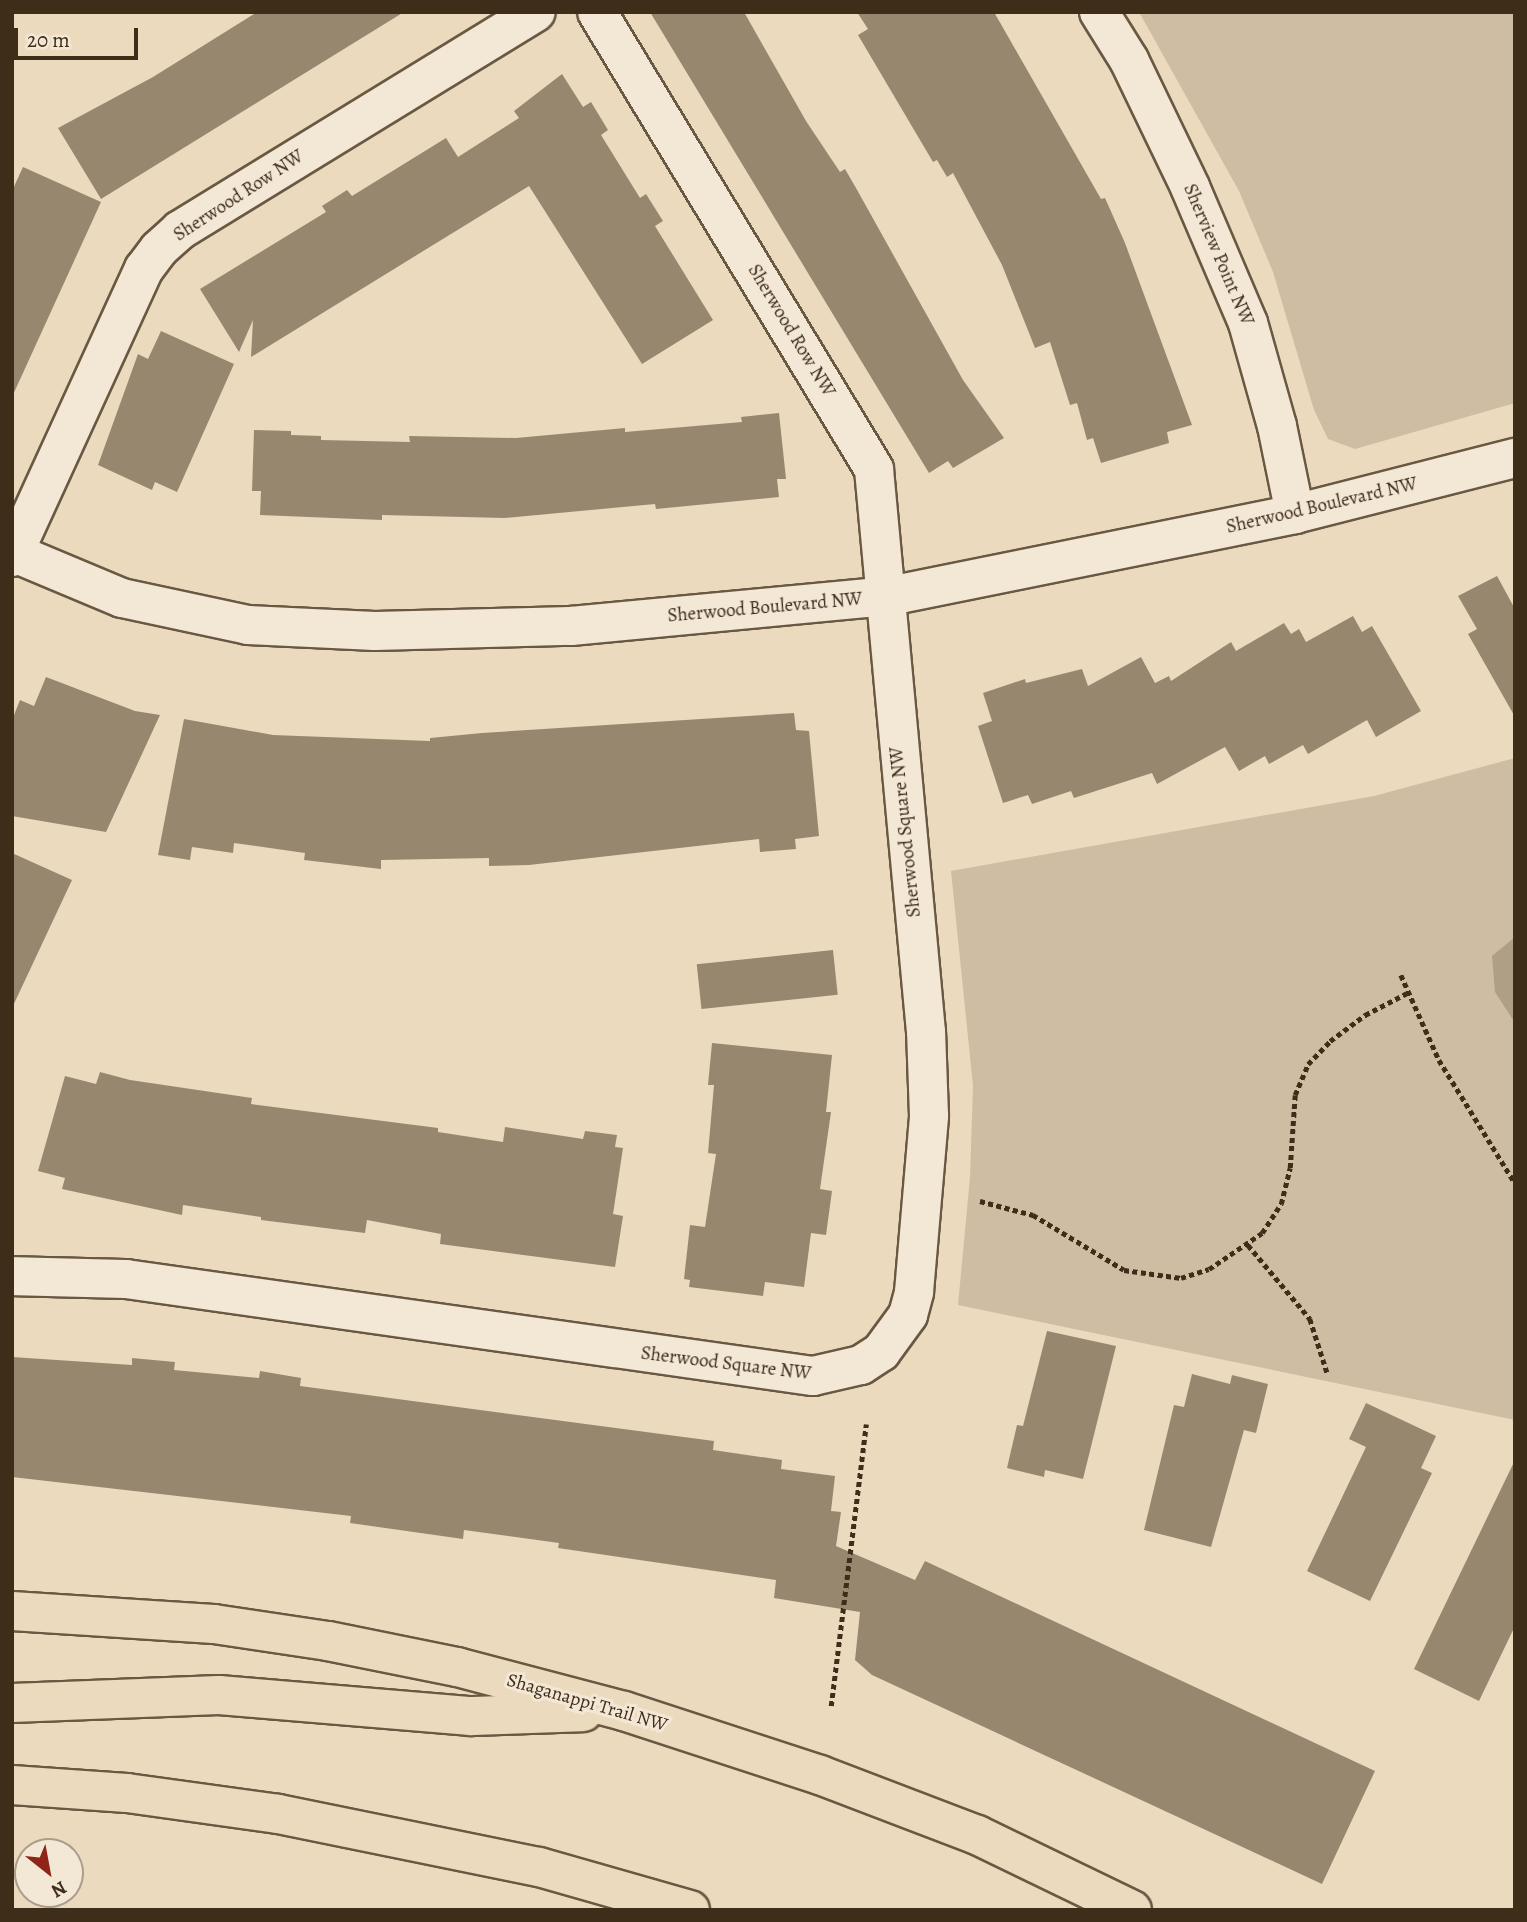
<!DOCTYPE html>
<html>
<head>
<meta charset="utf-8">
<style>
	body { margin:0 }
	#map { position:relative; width:1527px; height:1922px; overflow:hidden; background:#ecdabf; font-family:Alegreya,serif }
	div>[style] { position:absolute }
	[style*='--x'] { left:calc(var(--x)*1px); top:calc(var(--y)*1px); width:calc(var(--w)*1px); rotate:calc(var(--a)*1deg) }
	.green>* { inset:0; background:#cebda3 }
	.water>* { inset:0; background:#b09f87 }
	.building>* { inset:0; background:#98876f; transform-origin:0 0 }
	.path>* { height:4.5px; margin-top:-2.25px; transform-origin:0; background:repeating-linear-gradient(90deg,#3d2d19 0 5px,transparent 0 8.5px) }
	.roads { filter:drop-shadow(2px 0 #695842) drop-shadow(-2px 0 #695842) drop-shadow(0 2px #695842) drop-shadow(0 -2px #695842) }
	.minor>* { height:38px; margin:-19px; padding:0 19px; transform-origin:19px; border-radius:19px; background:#f3e7d5 }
	.major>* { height:38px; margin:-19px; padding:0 19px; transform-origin:19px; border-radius:19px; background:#ecdabf }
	span { translate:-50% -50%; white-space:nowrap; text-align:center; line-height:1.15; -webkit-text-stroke:6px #f3e7d5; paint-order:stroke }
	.street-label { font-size:19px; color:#3d2d19 }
	.frame { position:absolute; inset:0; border:14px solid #3d2d19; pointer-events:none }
	.north { position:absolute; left:14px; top:1838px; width:70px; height:70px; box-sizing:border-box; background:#f3e7d5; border:2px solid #aa9d8a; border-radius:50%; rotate:149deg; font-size:19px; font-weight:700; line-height:28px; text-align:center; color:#3d2d19 }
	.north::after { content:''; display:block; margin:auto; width:24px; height:32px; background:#8f2418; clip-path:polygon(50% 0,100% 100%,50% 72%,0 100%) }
	.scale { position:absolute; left:14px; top:28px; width:124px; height:32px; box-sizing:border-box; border:4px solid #3d2d19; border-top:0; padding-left:9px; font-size:21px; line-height:24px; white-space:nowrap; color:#3d2d19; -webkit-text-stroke:5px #f3e7d5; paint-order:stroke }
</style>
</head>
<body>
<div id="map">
	<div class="green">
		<div style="clip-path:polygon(1139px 12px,1515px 12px,1515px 403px,1355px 449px,1328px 439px,1314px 410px,1273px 272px,1239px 191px)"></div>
		<div style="clip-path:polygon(1515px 758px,1515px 1420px,958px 1305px,970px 1177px,973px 1086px,951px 871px,1374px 796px)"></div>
	</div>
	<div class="water">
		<div style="clip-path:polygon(1515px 937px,1515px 1023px,1495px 992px,1492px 956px)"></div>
	</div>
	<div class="building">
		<div style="clip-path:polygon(257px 12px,404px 12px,101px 199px,58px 128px,153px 77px)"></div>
		<div style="clip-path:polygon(650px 12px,744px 12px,806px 121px,840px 172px,845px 169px,856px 188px,963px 380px,1004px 438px,953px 468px,948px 461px,929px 473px)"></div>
		<div style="clip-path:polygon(857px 12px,994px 12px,1101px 199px,1105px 198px,1125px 243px,1192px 425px,1167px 432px,1169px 443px,1101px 463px,1093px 438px,1087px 440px,1077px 403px,1070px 405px,1050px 342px,1035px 348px,1002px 265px,953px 173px,947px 177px,937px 160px,933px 162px,858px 35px,868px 29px)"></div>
		<div style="clip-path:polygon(562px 74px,583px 107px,591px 102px,608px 130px,601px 135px,640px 198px,646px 194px,663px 221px,655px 226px,713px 320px,642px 364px,529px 186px,251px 357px,253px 320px,239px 352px,200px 289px,326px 212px,322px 206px,347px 190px,352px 196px,446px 138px,458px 157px,519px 118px,514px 111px)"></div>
		<div style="clip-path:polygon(23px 167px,101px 202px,12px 397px,12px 191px)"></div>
		<div style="clip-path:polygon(161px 331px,234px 364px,177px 492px,155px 482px,152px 490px,98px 465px,138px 354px,148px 359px)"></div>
		<div style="clip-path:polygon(779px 413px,786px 479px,777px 479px,779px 497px,656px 509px,655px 504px,505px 518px,382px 515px,382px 520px,260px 515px,261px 491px,252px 491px,254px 430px,291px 431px,291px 435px,321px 436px,321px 440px,410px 442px,409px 436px,516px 438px,625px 428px,625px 432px,742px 422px,741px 417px)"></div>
		<div style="clip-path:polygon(1497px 576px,1515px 609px,1515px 717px,1468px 634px,1477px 629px,1458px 596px)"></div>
		<div style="clip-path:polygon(1353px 616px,1362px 632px,1372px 626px,1421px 711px,1376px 737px,1367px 720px,1308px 754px,1303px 745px,1269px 764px,1265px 756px,1239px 771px,1225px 747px,1157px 784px,1152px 773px,1074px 798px,1071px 791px,1032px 804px,1028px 795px,1003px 803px,978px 726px,992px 721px,983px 693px,1025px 679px,1026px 683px,1082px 669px,1088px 686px,1141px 657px,1155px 683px,1169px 676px,1171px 681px,1231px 642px,1236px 651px,1284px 623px,1291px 634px,1299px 629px,1306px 642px)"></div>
		<div style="clip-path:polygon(46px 677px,135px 711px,160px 715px,106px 832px,12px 816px,12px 720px,20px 700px,34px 706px)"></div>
		<div style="clip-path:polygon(794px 713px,796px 730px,809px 731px,819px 836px,795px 839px,796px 849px,760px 852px,759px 839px,529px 865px,489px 866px,489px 858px,381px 860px,381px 869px,304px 860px,305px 853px,234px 843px,233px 853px,192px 847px,190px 860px,158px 855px,184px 719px,273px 735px,430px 741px,430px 738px,482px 733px)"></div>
		<div style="clip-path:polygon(12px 853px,72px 880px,12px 1008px)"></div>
		<div style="left:833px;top:950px;width:45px;height:137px;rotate:84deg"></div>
		<div style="clip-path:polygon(712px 1043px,832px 1055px,826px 1112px,831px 1112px,820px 1189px,832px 1191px,826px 1235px,811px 1233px,804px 1287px,765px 1282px,763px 1296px,689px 1287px,690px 1280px,684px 1279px,690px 1225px,705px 1227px,716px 1154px,708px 1153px,714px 1085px,708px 1085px)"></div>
		<div style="clip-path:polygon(100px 1072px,130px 1080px,252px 1098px,251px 1104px,438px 1128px,438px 1132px,503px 1142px,505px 1127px,583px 1139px,585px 1131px,617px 1135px,615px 1147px,623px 1148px,613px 1214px,623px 1216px,615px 1267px,440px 1244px,441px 1234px,367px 1220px,365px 1233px,261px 1220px,261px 1217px,183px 1205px,182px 1215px,62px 1189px,65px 1178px,38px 1171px,65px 1076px,96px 1084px)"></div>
		<div style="clip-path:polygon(1047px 1331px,1116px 1346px,1083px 1479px,1045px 1470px,1044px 1477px,1007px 1468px,1017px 1425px,1023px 1426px)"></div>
		<div style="clip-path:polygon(12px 1357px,132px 1365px,132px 1358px,175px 1362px,174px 1370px,259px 1378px,260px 1371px,301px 1378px,300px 1386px,714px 1441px,713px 1450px,782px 1460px,781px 1469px,835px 1476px,831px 1511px,841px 1512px,836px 1546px,915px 1580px,925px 1561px,1375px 1771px,1322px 1884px,872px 1675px,855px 1660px,860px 1612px,774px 1598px,776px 1580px,558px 1548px,559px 1543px,464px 1530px,463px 1539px,350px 1523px,351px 1516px,12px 1477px)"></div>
		<div style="clip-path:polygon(1192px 1374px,1230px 1384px,1232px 1375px,1268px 1384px,1256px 1433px,1244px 1430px,1211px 1547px,1144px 1530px,1174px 1405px,1184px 1407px)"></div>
		<div style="clip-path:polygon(1366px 1403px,1436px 1436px,1421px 1468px,1432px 1473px,1370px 1601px,1307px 1571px,1366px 1447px,1349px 1439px)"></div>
		<div style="clip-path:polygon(1515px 1460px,1515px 1626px,1479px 1701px,1414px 1669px)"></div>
	</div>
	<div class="path">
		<div style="--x:1401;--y:975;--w:93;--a:65.9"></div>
		<div style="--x:1439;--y:1060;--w:145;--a:58.3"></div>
		<div style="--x:980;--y:1201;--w:55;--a:14.8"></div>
		<div style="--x:1033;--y:1215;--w:106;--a:31.1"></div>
		<div style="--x:1124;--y:1270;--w:58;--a:8"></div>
		<div style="--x:1181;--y:1278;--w:29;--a:-18"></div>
		<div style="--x:1209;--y:1269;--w:64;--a:-34.2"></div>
		<div style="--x:1262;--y:1233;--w:35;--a:-57"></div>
		<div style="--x:1281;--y:1204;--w:37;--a:-76"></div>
		<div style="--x:1290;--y:1168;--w:73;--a:-86.1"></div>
		<div style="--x:1295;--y:1095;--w:34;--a:-67"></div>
		<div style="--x:1308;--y:1064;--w:32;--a:-46"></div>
		<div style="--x:1330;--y:1041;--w:44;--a:-36.6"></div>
		<div style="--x:1365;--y:1015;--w:47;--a:-27.6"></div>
		<div style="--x:1248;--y:1245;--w:97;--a:50"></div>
		<div style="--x:1310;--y:1319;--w:56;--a:72.2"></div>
		<div style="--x:831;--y:1706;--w:284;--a:-82.9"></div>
	</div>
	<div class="roads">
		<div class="minor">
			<div style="--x:1099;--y:12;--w:57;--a:58"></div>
			<div style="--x:1129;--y:60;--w:141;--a:64.3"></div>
			<div style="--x:1190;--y:187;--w:148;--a:66.9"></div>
			<div style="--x:1248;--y:323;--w:107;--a:74.3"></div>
			<div style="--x:1277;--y:426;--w:90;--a:78.4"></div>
			<div style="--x:12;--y:552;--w:119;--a:22.7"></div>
			<div style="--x:122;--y:598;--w:129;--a:12.1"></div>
			<div style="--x:248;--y:625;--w:127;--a:2.7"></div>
			<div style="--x:375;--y:631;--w:196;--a:-1.5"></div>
			<div style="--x:571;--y:626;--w:319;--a:-5.4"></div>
			<div style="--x:889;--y:596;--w:414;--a:-11.4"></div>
			<div style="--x:1295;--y:514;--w:227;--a:-14.3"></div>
			<div style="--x:12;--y:557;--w:317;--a:-65.4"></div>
			<div style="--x:144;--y:269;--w:25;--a:-53"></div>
			<div style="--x:159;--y:249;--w:28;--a:-42"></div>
			<div style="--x:180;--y:230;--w:417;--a:-31.5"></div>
			<div style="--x:12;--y:1276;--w:114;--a:1.5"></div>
			<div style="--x:126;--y:1279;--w:694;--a:8.04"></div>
			<div style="--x:813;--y:1376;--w:49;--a:-12.9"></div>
			<div style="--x:861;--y:1365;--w:24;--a:-33"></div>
			<div style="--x:881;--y:1352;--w:46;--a:-53.9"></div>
			<div style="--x:908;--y:1315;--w:24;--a:-75"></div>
			<div style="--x:914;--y:1292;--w:177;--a:-85.1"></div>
			<div style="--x:929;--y:1116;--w:84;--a:-92"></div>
			<div style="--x:926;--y:1032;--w:565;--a:-95.28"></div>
			<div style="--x:874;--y:469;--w:534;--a:-121.22"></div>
		</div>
		<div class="major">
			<div style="--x:12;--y:1611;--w:202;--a:3.7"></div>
			<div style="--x:214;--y:1624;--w:115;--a:8.5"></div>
			<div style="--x:328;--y:1641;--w:132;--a:11.4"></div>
			<div style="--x:457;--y:1667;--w:173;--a:14.8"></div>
			<div style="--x:624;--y:1711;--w:206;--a:18.1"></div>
			<div style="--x:820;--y:1775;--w:168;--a:20.9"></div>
			<div style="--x:977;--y:1835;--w:172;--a:25.8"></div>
			<div style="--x:12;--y:1703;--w:207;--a:-2.2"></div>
			<div style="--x:219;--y:1695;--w:253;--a:4.8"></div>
			<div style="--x:471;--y:1716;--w:112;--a:-2"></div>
			<div style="--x:12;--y:1785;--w:115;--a:4"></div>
			<div style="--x:127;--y:1793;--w:152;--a:7.9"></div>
			<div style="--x:278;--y:1814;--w:266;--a:11.5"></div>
			<div style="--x:539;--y:1867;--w:157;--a:15.9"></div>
		</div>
	</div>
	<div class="street-label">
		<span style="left:239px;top:196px;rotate:-33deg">Sherwood Row NW</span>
		<span style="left:1218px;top:255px;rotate:67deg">Sherview Point NW</span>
		<span style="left:791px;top:331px;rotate:59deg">Sherwood Row NW</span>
		<span style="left:1322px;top:506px;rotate:-13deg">Sherwood Boulevard NW</span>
		<span style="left:765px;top:608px;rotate:-5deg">Sherwood Boulevard NW</span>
		<span style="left:906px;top:832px;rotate:-96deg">Sherwood Square NW</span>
		<span style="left:726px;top:1364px;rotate:7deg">Sherwood Square NW</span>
		<span style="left:587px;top:1703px;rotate:16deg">Shaganappi Trail NW</span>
	</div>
	<div class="frame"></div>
	<div class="north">N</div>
	<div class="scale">20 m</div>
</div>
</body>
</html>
